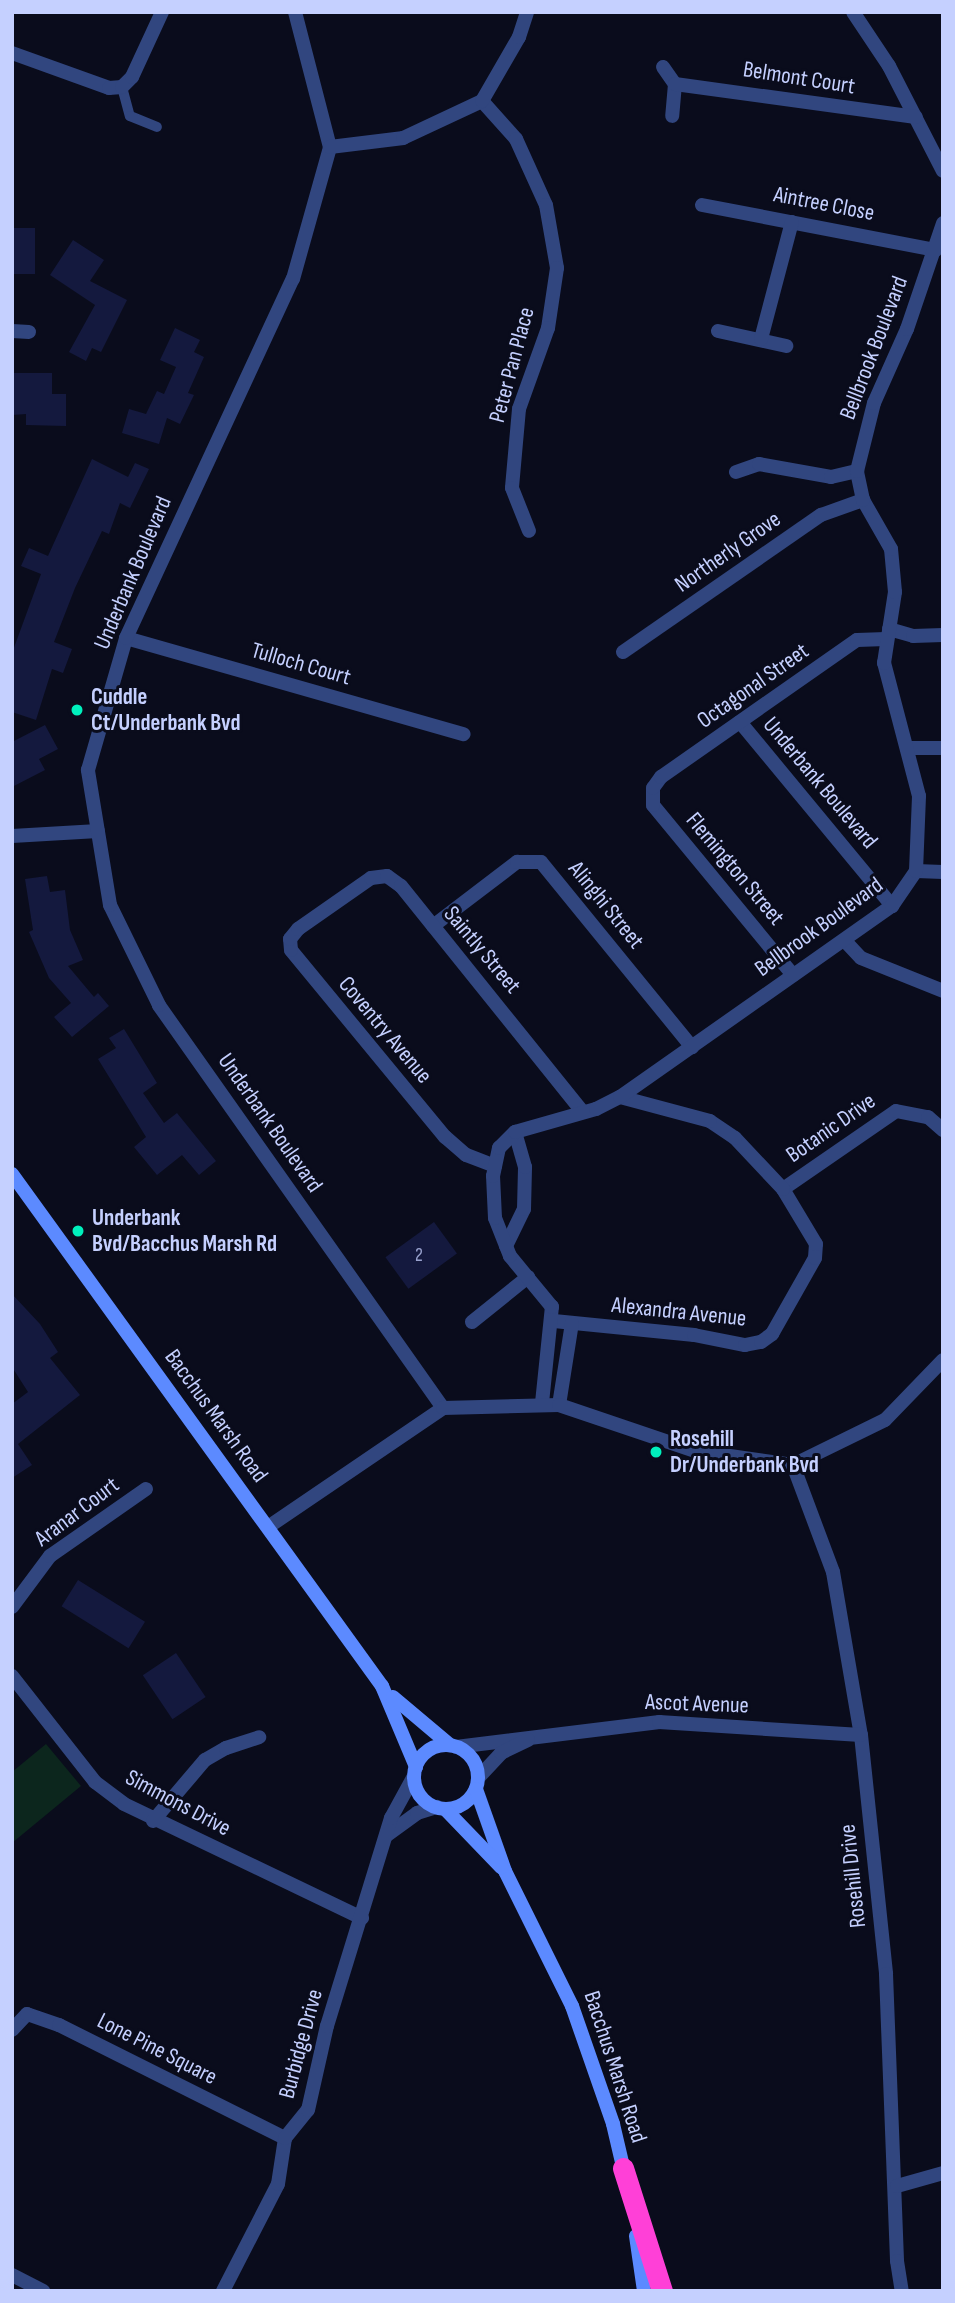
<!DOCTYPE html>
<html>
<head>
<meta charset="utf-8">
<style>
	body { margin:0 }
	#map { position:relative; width:955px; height:2303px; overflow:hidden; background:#0a0c1c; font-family:"Sofia Sans Condensed",sans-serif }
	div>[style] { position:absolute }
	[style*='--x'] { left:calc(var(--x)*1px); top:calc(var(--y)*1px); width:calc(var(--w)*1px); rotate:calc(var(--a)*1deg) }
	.green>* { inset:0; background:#0c261d }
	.building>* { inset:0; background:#14193e; transform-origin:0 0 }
	.lane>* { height:10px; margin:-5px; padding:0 5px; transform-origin:5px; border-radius:5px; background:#31467f }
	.street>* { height:14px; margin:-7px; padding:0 7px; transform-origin:7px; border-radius:7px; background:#31467f }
	.secondary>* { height:14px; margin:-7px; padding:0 7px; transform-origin:7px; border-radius:7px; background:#5c8aff }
	.secondary>.ring { margin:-7px; padding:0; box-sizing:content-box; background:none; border:14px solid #5c8aff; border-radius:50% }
	.highway>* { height:21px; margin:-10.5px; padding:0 10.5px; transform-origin:10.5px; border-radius:10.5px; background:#ff40d7 }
	.dots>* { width:19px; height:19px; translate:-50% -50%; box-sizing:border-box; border:4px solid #0a0c1c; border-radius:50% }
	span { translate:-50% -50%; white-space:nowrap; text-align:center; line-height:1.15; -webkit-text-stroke:6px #0a0c1c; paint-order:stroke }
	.number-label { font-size:19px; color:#99a2cf }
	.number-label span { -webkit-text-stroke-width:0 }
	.street-label { font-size:23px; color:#c5d0ff }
	.poi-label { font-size:23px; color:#c5d0ff; font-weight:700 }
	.left { translate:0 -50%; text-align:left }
	.frame { position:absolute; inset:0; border:14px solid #c5d0ff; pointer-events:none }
</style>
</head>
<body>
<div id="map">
	<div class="green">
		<div style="clip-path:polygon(46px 1744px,81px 1786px,12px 1843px,12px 1772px)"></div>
	</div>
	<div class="building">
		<div style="left:12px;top:228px;width:23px;height:46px"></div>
		<div style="clip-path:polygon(73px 240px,104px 260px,90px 281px,127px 300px,101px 352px,92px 348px,86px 361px,69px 352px,95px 305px,50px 275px)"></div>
		<div style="clip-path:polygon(175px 328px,200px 340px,194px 352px,204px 357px,188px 393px,194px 395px,180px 424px,167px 418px,159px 444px,122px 433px,129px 409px,146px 414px,157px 391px,164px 394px,176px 367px,160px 360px)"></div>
		<div style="clip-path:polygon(12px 373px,52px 373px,52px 394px,66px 394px,66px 426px,26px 425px,26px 414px,12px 415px)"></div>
		<div style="clip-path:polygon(92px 459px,128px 477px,135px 463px,149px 469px,130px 508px,120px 503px,109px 534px,102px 531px,75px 588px,54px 642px,72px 649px,63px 673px,52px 669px,36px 720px,12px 712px,12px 653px,41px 574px,21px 566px,29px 548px,48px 556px)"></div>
		<div style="clip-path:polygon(45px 725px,58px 749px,39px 759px,45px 770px,12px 787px,12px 742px)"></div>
		<div style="clip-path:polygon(47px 876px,50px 892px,65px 890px,70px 930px,83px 960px,68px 966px,94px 997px,98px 993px,109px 1006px,72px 1037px,54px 1017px,71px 1003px,49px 978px,29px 932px,33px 930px,25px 879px)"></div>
		<div style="clip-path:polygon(124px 1029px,157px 1083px,143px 1093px,164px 1123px,177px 1113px,216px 1161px,199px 1175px,182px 1155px,157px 1175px,134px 1147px,146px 1137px,98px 1059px,116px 1048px,109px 1038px)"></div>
		<div style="left:434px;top:1222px;width:39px;height:60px;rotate:54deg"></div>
		<div style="clip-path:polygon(12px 1294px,40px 1324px,58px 1352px,50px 1358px,80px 1395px,18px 1444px,32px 1465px,12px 1478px,12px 1404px,28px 1392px,12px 1367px)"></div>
		<div style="left:78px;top:1580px;width:79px;height:31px;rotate:32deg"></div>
		<div style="left:176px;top:1653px;width:53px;height:40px;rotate:56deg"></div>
	</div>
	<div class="lane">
		<div style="--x:122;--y:87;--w:30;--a:75"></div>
		<div style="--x:130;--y:116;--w:29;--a:22"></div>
	</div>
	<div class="street">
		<div style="--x:295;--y:12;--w:139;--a:75.5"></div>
		<div style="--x:853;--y:12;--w:65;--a:56.3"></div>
		<div style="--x:889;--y:66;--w:118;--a:62.8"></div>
		<div style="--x:12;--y:53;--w:103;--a:19.8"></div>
		<div style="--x:109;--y:88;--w:13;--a:-4"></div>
		<div style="--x:122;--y:87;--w:14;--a:-45"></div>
		<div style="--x:132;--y:77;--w:72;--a:-65.2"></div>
		<div style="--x:663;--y:67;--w:21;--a:55"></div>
		<div style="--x:675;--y:84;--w:32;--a:95"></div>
		<div style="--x:675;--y:84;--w:243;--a:7.8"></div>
		<div style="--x:482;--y:101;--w:51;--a:48.2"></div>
		<div style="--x:516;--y:139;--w:72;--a:65.6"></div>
		<div style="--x:546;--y:205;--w:64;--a:80.1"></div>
		<div style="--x:557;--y:268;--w:61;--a:98.5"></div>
		<div style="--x:548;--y:328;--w:86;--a:109.7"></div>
		<div style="--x:519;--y:409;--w:79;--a:95.1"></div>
		<div style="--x:512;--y:488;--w:46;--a:68.4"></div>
		<div style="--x:702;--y:205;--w:238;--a:10.9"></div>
		<div style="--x:12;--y:331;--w:17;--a:3"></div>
		<div style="--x:718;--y:331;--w:70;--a:12.4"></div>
		<div style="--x:761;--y:339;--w:121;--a:-75.2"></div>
		<div style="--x:736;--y:472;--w:24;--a:-19"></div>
		<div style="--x:759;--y:464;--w:73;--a:10.2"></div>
		<div style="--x:831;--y:477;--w:27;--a:-13"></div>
		<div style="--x:889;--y:629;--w:25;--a:16"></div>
		<div style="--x:913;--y:636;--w:30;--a:-2"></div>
		<div style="--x:126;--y:638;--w:351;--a:15.9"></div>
		<div style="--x:623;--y:652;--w:241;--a:-34.7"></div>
		<div style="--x:821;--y:515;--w:45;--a:-19.7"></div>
		<div style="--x:740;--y:722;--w:239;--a:50.4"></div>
		<div style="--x:909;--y:748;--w:34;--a:0"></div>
		<div style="--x:12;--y:836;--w:86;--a:-3.3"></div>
		<div style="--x:916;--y:871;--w:27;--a:2"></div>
		<div style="--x:433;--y:926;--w:106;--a:-37.3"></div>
		<div style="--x:517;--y:862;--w:24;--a:0"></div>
		<div style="--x:541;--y:862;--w:239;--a:50.8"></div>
		<div style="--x:845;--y:941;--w:23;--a:47"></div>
		<div style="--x:861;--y:958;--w:88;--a:21.9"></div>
		<div style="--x:793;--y:975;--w:220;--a:-129.5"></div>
		<div style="--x:653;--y:805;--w:17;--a:-90"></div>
		<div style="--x:653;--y:788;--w:14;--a:-54"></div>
		<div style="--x:661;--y:777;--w:239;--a:-35"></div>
		<div style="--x:857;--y:640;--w:29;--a:-2"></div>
		<div style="--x:495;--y:1166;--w:31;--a:-159"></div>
		<div style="--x:466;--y:1155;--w:28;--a:-139"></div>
		<div style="--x:445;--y:1137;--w:242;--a:-129.5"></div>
		<div style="--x:291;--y:950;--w:11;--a:-95"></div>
		<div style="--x:290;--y:939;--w:13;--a:-51"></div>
		<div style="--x:298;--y:929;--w:89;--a:-34.9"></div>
		<div style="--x:371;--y:878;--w:16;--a:-7"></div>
		<div style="--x:387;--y:876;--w:17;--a:36"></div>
		<div style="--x:401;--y:886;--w:290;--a:51.2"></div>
		<div style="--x:783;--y:1189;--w:137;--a:-34.6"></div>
		<div style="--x:896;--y:1111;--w:33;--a:11"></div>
		<div style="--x:928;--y:1117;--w:20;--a:41"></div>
		<div style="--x:506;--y:1246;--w:41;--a:-64.1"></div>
		<div style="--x:524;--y:1209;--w:42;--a:-88.6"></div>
		<div style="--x:525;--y:1167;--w:36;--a:-106"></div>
		<div style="--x:554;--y:1321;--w:141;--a:5.7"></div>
		<div style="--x:694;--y:1335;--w:52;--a:11.1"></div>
		<div style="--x:745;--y:1345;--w:16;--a:-11"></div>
		<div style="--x:761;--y:1342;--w:14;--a:-36"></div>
		<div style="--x:772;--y:1334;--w:87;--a:-60.5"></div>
		<div style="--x:815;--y:1258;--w:14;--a:-86"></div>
		<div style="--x:816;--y:1244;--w:64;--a:-121"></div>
		<div style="--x:783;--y:1189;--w:70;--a:-133.3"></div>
		<div style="--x:735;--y:1138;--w:30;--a:-146"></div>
		<div style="--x:710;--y:1121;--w:93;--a:-165.1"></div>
		<div style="--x:472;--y:1322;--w:72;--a:-38.8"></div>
		<div style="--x:542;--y:1403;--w:97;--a:-84.1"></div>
		<div style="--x:552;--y:1307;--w:66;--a:-129.5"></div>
		<div style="--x:510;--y:1256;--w:41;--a:-111.5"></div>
		<div style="--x:495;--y:1218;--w:42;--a:-92.7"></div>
		<div style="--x:493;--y:1176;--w:29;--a:-78"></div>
		<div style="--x:499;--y:1148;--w:23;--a:-45"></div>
		<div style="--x:515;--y:1132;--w:84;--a:-15.9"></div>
		<div style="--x:596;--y:1109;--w:27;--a:-27"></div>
		<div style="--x:620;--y:1097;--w:332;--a:-35.1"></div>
		<div style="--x:892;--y:906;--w:42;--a:-55.6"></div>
		<div style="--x:916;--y:871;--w:75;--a:-87.7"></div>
		<div style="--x:919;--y:796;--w:138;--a:-104.7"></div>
		<div style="--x:884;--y:663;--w:72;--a:-81.2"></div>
		<div style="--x:895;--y:592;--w:43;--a:-95.3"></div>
		<div style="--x:891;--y:549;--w:56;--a:-119.7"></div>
		<div style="--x:863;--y:500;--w:30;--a:-102"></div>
		<div style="--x:857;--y:471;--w:70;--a:-76"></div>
		<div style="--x:874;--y:403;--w:81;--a:-66"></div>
		<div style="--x:907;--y:329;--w:112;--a:-71.2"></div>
		<div style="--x:559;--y:1405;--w:83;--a:-81"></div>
		<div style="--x:443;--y:1408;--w:493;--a:-125.2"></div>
		<div style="--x:159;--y:1005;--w:111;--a:-116.1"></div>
		<div style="--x:110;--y:905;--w:137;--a:-99.3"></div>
		<div style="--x:88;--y:770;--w:137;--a:-73.9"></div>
		<div style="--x:126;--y:638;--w:396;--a:-65.1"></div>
		<div style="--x:293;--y:279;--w:137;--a:-74.3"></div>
		<div style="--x:330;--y:147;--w:74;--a:-7"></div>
		<div style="--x:403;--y:138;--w:87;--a:-25.1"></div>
		<div style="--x:482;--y:101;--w:74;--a:-60"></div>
		<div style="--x:519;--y:37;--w:26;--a:-72"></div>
		<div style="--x:793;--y:1465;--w:114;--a:69.5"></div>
		<div style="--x:833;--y:1572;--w:165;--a:80.3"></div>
		<div style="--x:861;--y:1735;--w:240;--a:84"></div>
		<div style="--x:886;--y:1974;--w:287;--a:87.8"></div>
		<div style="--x:897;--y:2261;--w:30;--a:81"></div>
		<div style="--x:268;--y:1527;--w:212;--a:-34.2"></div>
		<div style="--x:443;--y:1408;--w:116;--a:-1.5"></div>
		<div style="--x:559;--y:1405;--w:144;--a:18.7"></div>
		<div style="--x:695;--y:1451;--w:99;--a:8.1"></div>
		<div style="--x:793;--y:1465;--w:102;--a:-26.1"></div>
		<div style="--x:885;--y:1420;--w:83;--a:-46"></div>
		<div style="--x:12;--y:1607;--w:64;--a:-53.3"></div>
		<div style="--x:50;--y:1556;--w:117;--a:-34.9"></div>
		<div style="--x:12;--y:1676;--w:135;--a:51.9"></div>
		<div style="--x:95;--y:1782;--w:36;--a:37"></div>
		<div style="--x:124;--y:1804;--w:264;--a:25.6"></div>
		<div style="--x:456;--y:1747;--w:205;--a:-7"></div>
		<div style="--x:659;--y:1722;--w:202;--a:3.7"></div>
		<div style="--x:478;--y:1778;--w:34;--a:-47"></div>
		<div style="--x:501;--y:1753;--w:30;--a:-26"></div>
		<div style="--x:153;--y:1821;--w:80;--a:-49.6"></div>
		<div style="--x:205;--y:1760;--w:24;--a:-30"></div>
		<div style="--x:226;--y:1748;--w:35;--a:-18"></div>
		<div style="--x:387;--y:1835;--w:37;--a:-36"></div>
		<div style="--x:417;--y:1813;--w:21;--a:-17"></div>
		<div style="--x:12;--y:2030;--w:22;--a:-47"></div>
		<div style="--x:27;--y:2014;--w:34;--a:19"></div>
		<div style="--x:59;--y:2025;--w:253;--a:26.6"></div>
		<div style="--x:897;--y:2186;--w:48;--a:-15.8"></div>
		<div style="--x:12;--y:2275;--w:35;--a:27"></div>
		<div style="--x:223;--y:2291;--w:120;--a:-62.8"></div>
		<div style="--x:278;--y:2184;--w:47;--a:-81.3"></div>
		<div style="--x:285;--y:2138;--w:36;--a:-51"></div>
		<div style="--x:308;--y:2110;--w:86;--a:-77.3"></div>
		<div style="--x:327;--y:2026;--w:218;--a:-72.9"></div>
		<div style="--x:391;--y:1818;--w:48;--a:-61.3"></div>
	</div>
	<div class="secondary">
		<div style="--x:12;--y:1174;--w:632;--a:54.15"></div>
		<div style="--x:382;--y:1686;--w:88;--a:67.2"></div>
		<div style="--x:393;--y:1697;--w:75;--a:40.1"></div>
		<div class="ring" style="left:414px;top:1745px;width:50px;height:50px"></div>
		<div style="--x:476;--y:1789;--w:87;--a:70.5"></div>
		<div style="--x:505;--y:1871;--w:151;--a:63.6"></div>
		<div style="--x:572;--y:2006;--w:125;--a:70.8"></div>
		<div style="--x:613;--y:2124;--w:52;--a:76.8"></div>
		<div style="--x:445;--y:1809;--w:81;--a:46"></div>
		<div style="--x:636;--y:2236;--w:56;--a:81.7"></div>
	</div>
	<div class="highway">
		<div style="--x:623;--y:2168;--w:129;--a:72.4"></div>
	</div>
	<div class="dots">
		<div style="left:77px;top:710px;background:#00f0bd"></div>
		<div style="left:78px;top:1231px;background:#00f0bd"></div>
		<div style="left:656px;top:1452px;background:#00f0bd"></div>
	</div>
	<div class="number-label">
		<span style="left:419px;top:1256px">2</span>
	</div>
	<div class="street-label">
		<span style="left:799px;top:78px;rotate:9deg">Belmont Court</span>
		<span style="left:824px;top:204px;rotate:11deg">Aintree Close</span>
		<span style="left:874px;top:348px;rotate:-69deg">Bellbrook Boulevard</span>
		<span style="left:512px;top:365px;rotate:-75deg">Peter Pan Place</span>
		<span style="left:728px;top:552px;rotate:-35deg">Northerly Grove</span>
		<span style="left:133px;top:573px;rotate:-67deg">Underbank Boulevard</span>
		<span style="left:301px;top:664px;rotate:16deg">Tulloch Court</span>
		<span style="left:753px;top:686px;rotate:-35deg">Octagonal Street</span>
		<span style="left:820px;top:783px;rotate:50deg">Underbank Boulevard</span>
		<span style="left:735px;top:869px;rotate:50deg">Flemington Street</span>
		<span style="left:606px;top:905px;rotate:51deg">Alinghi Street</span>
		<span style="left:819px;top:927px;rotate:-36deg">Bellbrook Boulevard</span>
		<span style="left:482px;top:950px;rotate:50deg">Saintly Street</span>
		<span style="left:385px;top:1030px;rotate:50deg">Coventry Avenue</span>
		<span style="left:270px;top:1123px;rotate:55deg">Underbank Boulevard</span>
		<span style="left:831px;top:1128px;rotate:-35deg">Botanic Drive</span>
		<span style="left:679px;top:1312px;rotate:6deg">Alexandra Avenue</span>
		<span style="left:216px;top:1416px;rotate:54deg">Bacchus Marsh Road</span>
		<span style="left:77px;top:1512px;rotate:-37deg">Aranar Court</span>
		<span style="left:697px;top:1704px;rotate:2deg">Ascot Avenue</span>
		<span style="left:178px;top:1803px;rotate:28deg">Simmons Drive</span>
		<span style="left:853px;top:1876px;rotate:-96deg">Rosehill Drive</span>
		<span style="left:301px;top:2044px;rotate:-75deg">Burbidge Drive</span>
		<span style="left:157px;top:2049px;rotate:27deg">Lone Pine Square</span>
		<span style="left:615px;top:2067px;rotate:72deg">Bacchus Marsh Road</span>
	</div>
	<div class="poi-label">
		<span class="left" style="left:91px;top:710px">Cuddle<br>Ct/Underbank Bvd</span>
		<span class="left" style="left:92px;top:1231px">Underbank<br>Bvd/Bacchus Marsh Rd</span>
		<span class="left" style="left:670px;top:1452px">Rosehill<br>Dr/Underbank Bvd</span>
	</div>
	<div class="frame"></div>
</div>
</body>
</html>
